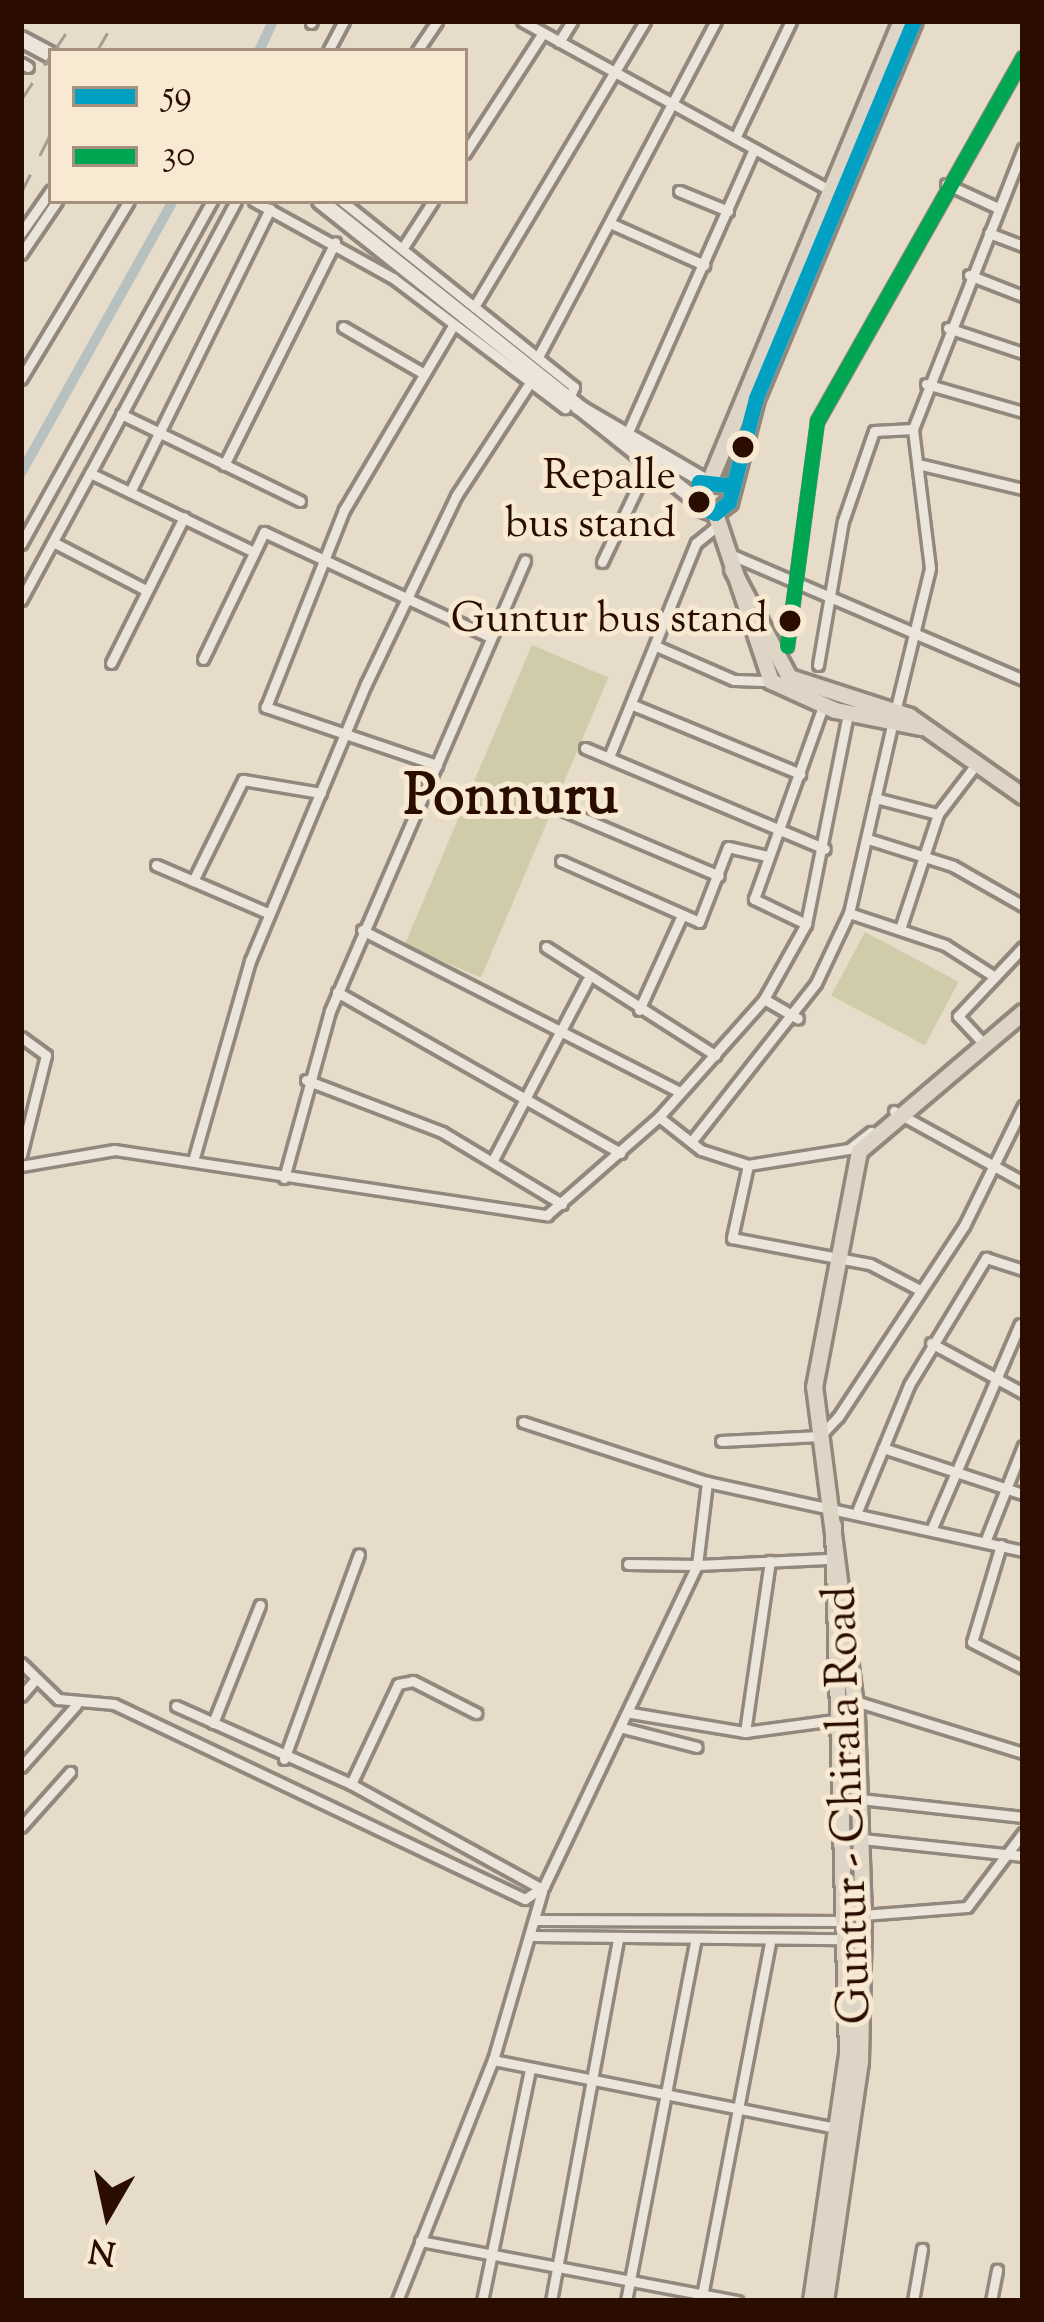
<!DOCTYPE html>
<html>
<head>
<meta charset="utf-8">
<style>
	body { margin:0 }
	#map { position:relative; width:1044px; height:2322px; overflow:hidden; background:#e7dbc9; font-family:"Sorts Mill Goudy",serif }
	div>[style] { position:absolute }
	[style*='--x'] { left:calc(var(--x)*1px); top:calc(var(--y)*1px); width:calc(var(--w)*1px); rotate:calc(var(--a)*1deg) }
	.green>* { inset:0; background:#d0cca9; transform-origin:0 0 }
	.canal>* { height:10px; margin:-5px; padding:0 5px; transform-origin:5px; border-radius:5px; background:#b7c2c0 }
	.roads { filter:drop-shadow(3px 0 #92887d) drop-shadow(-3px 0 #92887d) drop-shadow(0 3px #92887d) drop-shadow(0 -3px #92887d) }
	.street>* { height:9px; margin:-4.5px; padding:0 4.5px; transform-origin:4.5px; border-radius:4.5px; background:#ebe5dc }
	.secondary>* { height:14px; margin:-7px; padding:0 7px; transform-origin:7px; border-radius:7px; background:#ebe5dc }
	.primary>* { height:15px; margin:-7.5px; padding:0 7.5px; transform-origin:7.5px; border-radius:7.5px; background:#ded5c6 }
	.rail>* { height:3px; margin-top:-1.5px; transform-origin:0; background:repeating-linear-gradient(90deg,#a59d95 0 21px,transparent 0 42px) }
	.bus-1>* { height:15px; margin:-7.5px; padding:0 7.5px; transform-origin:7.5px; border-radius:7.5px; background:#02a1c4 }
	.bus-2>* { height:15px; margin:-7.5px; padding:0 7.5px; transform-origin:7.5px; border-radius:7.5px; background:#00a651 }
	.dots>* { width:33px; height:33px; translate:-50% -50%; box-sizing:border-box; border:6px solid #f8e9d3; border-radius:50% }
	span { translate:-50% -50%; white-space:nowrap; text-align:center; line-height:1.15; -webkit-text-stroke:10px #f8e9d3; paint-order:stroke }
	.bus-label { font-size:42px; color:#2a0d00 }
	.right { translate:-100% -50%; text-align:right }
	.street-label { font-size:45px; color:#2a0d00 }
	.district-label { font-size:57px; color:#2a0d00; font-weight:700 }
	.frame { position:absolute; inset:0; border:24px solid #2a0d00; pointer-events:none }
	.legend { position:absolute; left:48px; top:48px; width:420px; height:156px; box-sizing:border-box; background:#f8e9d3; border:3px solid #a6917f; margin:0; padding:15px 21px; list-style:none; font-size:36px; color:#2a0d00 }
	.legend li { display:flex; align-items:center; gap:24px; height:60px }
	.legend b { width:60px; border:3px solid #a6917f }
	.north { position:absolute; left:48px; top:2154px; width:120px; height:120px; -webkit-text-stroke:9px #f8e9d3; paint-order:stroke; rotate:189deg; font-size:33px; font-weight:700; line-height:48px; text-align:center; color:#2a0d00 }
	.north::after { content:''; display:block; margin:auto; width:42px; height:54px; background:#2a0d00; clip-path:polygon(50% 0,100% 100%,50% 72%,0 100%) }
</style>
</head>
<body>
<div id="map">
	<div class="green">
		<div style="left:532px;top:645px;width:83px;height:326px;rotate:23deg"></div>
		<div style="left:865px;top:932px;width:106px;height:72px;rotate:28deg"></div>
	</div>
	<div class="canal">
		<div style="--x:259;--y:51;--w:33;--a:-65"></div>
		<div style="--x:21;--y:473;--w:312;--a:-60.8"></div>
	</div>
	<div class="roads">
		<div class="street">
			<div style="--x:522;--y:21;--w:351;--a:28.8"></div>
			<div style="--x:311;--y:23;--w:2;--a:-63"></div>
			<div style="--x:559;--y:42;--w:25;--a:-58"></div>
			<div style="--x:328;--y:51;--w:34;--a:-62"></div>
			<div style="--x:417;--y:51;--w:36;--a:-56"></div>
			<div style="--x:21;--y:63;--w:8;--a:30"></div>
			<div style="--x:735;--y:138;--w:130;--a:-64.4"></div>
			<div style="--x:465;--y:153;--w:143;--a:-57"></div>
			<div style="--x:946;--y:184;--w:57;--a:24.8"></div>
			<div style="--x:679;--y:191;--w:53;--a:22.2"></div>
			<div style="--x:236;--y:201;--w:309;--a:118.2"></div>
			<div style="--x:90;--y:473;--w:178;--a:25.7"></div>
			<div style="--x:254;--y:201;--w:159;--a:29"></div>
			<div style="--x:393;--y:278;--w:216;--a:37.1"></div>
			<div style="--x:565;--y:408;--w:23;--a:-67"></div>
			<div style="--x:574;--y:387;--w:297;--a:-141.3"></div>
			<div style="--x:612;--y:224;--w:101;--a:24"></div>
			<div style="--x:21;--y:233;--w:52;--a:-55.1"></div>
			<div style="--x:989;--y:233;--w:36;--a:21"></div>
			<div style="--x:402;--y:249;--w:57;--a:-57.1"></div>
			<div style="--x:21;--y:254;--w:64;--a:-55.8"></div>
			<div style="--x:969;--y:275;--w:58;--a:21.3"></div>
			<div style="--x:474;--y:307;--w:333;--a:-59.1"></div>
			<div style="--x:343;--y:327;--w:90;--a:30"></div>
			<div style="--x:948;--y:328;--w:79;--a:18.4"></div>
			<div style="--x:538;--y:357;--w:380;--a:-62.1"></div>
			<div style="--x:21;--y:379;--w:208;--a:-58.8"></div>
			<div style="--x:926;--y:384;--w:101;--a:16.1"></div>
			<div style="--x:121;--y:414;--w:199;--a:25.9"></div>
			<div style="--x:628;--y:432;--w:310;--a:-66"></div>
			<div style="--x:224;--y:465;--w:249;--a:-63.5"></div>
			<div style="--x:922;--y:465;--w:104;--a:13.4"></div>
			<div style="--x:130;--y:492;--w:316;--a:-63.7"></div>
			<div style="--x:53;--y:542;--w:105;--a:27.3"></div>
			<div style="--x:21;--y:544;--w:393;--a:-60.9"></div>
			<div style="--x:732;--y:555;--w:317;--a:23.2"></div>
			<div style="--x:602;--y:562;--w:107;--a:-64.6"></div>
			<div style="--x:21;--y:600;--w:145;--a:-61.5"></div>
			<div style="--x:656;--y:646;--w:85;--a:23.6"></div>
			<div style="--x:734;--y:680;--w:37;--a:2"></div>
			<div style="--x:787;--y:646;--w:227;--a:-82.4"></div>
			<div style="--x:817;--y:421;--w:418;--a:-60.5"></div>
			<div style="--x:203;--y:659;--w:141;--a:-64.3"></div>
			<div style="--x:264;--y:532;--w:247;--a:24.9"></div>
			<div style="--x:111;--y:663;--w:163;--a:-63.4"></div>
			<div style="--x:818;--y:665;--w:146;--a:-80.2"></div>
			<div style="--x:843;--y:521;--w:95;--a:-71"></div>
			<div style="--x:874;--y:431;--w:39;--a:-3"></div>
			<div style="--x:633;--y:705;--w:181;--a:22.4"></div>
			<div style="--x:895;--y:712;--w:148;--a:-76.3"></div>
			<div style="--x:930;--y:568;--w:140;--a:-97"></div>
			<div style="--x:913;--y:429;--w:301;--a:-68.6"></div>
			<div style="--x:585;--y:748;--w:260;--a:22.8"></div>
			<div style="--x:609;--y:757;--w:231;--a:-67.9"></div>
			<div style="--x:696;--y:543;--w:27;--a:-39"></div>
			<div style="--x:437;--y:765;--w:181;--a:-161.3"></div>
			<div style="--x:266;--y:707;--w:212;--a:-68.4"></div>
			<div style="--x:344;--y:510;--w:214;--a:-59.4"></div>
			<div style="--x:875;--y:798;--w:65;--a:14.3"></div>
			<div style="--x:563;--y:810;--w:169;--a:22.9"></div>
			<div style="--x:868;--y:839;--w:89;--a:17.6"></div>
			<div style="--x:953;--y:866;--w:81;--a:29.7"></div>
			<div style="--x:561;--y:861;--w:151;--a:23.8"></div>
			<div style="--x:699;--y:922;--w:80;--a:-68.9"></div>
			<div style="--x:728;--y:847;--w:40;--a:13"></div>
			<div style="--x:156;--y:865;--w:122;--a:23.2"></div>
			<div style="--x:193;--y:881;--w:113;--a:-63.7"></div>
			<div style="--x:243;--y:780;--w:79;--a:9.5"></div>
			<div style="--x:849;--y:913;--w:101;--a:18.4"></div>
			<div style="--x:945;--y:945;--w:56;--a:32.6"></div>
			<div style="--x:806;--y:924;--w:58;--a:-154.3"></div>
			<div style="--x:754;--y:899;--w:205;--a:-70.3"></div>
			<div style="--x:900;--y:929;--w:121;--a:-71.7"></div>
			<div style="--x:938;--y:814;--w:64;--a:-52.6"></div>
			<div style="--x:362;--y:930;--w:355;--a:27"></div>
			<div style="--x:546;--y:947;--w:201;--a:32.6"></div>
			<div style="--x:337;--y:992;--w:326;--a:29.6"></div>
			<div style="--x:764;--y:999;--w:39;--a:30"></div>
			<div style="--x:639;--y:1010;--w:104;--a:-65.6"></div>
			<div style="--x:21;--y:1037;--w:31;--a:36"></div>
			<div style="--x:46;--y:1055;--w:103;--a:104"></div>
			<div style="--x:983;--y:1043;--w:37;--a:-133"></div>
			<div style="--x:958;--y:1016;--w:95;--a:-46.7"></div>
			<div style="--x:306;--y:1080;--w:146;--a:20.9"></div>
			<div style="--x:442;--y:1132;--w:140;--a:31"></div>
			<div style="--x:894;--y:1111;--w:147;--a:28.8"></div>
			<div style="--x:659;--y:1117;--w:53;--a:38.2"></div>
			<div style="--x:701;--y:1150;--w:49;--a:17.7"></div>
			<div style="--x:748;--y:1165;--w:102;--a:-9"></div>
			<div style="--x:849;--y:1149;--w:28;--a:-38"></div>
			<div style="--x:691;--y:1142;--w:202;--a:-51.8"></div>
			<div style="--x:816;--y:983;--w:77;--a:-64.8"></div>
			<div style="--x:849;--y:913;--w:192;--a:-77.1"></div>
			<div style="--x:493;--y:1160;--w:202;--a:-62.3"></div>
			<div style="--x:193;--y:1161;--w:208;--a:-74.1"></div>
			<div style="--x:250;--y:961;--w:300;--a:-67.3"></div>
			<div style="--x:366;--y:684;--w:208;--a:-64.4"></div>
			<div style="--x:456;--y:496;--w:130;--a:-56.9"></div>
			<div style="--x:748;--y:1165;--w:75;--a:102.4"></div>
			<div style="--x:732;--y:1238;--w:140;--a:10.7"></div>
			<div style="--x:870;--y:1264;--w:54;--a:27.5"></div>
			<div style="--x:21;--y:1166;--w:95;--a:-9.7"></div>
			<div style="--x:115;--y:1150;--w:437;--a:8.6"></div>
			<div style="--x:547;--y:1215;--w:149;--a:-41.2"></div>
			<div style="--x:659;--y:1117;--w:158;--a:-48.3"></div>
			<div style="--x:764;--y:999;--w:86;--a:-60.8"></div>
			<div style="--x:806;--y:924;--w:215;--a:-78.7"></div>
			<div style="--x:284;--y:1178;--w:173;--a:-74.6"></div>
			<div style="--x:330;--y:1011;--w:491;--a:-66.6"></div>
			<div style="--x:931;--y:1343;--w:105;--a:28.5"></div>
			<div style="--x:523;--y:1422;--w:194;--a:18.1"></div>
			<div style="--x:707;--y:1482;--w:323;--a:12.3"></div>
			<div style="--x:721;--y:1441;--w:99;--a:-2.9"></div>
			<div style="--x:820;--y:1436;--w:26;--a:-47"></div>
			<div style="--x:838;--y:1417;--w:229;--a:-56.6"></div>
			<div style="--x:964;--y:1226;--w:134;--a:-63.8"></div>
			<div style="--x:883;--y:1448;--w:147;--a:18.2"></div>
			<div style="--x:858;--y:1509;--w:134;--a:-67.6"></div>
			<div style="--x:909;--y:1385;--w:149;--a:-58.8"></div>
			<div style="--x:986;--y:1258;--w:39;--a:18"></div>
			<div style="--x:932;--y:1528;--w:222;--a:-66.7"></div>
			<div style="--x:985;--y:1542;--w:103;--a:-68.4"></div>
			<div style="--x:1001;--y:1545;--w:101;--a:106.6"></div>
			<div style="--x:972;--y:1642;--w:57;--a:27"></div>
			<div style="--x:628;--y:1564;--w:69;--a:0.8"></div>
			<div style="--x:697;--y:1565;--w:84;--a:-83.1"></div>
			<div style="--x:21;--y:1663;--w:52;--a:44.2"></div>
			<div style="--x:58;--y:1699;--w:56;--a:5.1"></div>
			<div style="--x:114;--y:1704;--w:455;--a:25.4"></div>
			<div style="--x:525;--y:1899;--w:23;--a:-34"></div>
			<div style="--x:544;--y:1886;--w:356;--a:-64.5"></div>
			<div style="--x:697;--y:1565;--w:131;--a:-2.6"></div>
			<div style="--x:21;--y:1696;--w:21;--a:-49"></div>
			<div style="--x:855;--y:1701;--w:176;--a:17.2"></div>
			<div style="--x:176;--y:1706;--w:192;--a:24"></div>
			<div style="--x:351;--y:1784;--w:216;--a:28.8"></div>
			<div style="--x:631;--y:1713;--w:116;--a:9.5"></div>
			<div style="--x:745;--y:1732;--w:98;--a:-7.6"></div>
			<div style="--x:213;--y:1723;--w:127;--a:-68.3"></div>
			<div style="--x:623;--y:1728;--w:76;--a:14.4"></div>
			<div style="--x:745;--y:1732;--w:173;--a:-81.7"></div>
			<div style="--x:284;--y:1759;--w:218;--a:-69.9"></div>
			<div style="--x:21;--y:1767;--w:83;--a:-48.4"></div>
			<div style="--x:351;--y:1784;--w:110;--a:-64.8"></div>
			<div style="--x:398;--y:1684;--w:15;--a:-11"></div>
			<div style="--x:413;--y:1681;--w:71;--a:26.9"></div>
			<div style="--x:860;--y:1799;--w:164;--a:6.3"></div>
			<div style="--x:21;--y:1827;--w:74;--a:-48.3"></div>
			<div style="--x:862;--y:1839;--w:162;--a:6"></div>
			<div style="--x:863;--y:1915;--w:104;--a:-4.4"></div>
			<div style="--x:967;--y:1907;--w:93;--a:-52.9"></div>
			<div style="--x:535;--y:1920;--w:313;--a:0.2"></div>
			<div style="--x:533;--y:1936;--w:311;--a:0.6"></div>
			<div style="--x:493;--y:2060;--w:351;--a:11.2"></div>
			<div style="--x:420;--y:2241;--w:323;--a:10.7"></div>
			<div style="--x:397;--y:2301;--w:259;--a:-68.3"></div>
			<div style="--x:493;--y:2060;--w:176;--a:-73.8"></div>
			<div style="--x:482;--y:2301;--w:236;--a:-78.3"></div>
			<div style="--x:551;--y:2301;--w:366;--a:-79.5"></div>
			<div style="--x:626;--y:2301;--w:367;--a:-79.1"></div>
			<div style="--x:701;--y:2301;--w:369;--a:-79.1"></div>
			<div style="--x:913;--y:2301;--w:53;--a:-80.2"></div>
			<div style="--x:991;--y:2301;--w:32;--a:-79"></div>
		</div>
		<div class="secondary">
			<div style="--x:21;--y:39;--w:34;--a:28"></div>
			<div style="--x:320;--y:201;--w:479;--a:38.5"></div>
			<div style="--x:578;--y:407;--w:145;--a:30.3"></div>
		</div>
		<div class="primary">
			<div style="--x:711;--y:477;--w:494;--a:-67.4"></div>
			<div style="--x:727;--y:485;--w:28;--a:-174"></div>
			<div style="--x:699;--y:482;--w:25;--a:90"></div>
			<div style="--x:699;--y:507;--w:17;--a:21"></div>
			<div style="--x:715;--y:513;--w:18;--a:-38"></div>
			<div style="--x:729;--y:502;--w:107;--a:-75.4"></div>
			<div style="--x:756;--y:398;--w:409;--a:-67.3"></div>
			<div style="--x:715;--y:513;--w:177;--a:71.6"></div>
			<div style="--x:771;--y:681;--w:70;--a:24.4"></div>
			<div style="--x:835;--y:710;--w:88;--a:11.2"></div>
			<div style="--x:732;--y:569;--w:122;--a:62.2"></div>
			<div style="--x:789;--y:677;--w:126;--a:18"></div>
			<div style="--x:909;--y:716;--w:139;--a:35.1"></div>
			<div style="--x:811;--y:2301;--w:251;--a:-81.7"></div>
			<div style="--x:847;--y:2053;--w:528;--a:-91.52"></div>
			<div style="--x:825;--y:2301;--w:243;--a:-81.7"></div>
			<div style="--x:860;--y:2061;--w:146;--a:-88.8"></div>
			<div style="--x:863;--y:1915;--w:202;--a:-92"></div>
			<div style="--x:856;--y:1713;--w:329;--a:-97.3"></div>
			<div style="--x:814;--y:1387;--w:240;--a:-79.2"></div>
			<div style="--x:859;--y:1151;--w:215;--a:-40.3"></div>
		</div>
	</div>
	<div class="rail">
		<div style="--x:54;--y:51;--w:36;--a:-56"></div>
		<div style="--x:97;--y:51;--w:34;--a:-60"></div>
		<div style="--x:21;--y:100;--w:54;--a:-56.3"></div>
		<div style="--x:21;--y:193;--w:67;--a:-63.4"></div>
	</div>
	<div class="bus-1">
		<div style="--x:727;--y:485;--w:28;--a:-174"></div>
		<div style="--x:699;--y:482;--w:25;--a:90"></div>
		<div style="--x:699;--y:507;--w:17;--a:21"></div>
		<div style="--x:715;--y:513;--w:18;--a:-38"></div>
		<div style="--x:729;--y:502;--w:107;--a:-75.4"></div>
		<div style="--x:756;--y:398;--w:409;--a:-67.3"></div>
	</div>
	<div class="bus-2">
		<div style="--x:787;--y:646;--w:227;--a:-82.4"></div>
		<div style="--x:817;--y:421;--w:418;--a:-60.5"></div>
	</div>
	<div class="dots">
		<div style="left:743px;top:447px;background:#2a0d00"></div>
		<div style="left:699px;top:502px;background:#2a0d00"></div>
		<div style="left:790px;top:621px;background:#2a0d00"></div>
	</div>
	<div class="bus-label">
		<span class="right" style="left:676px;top:502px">Repalle<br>bus stand</span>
		<span class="right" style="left:768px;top:621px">Guntur bus stand</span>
	</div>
	<div class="street-label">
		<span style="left:851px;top:1805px;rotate:-92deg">Guntur - Chirala Road</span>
	</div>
	<div class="district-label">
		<span style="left:511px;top:800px">Ponnuru</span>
	</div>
	<div class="frame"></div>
	<ul class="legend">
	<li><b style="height:15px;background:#02a1c4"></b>59</li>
	<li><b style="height:15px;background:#00a651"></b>30</li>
	</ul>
	<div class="north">N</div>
</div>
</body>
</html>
